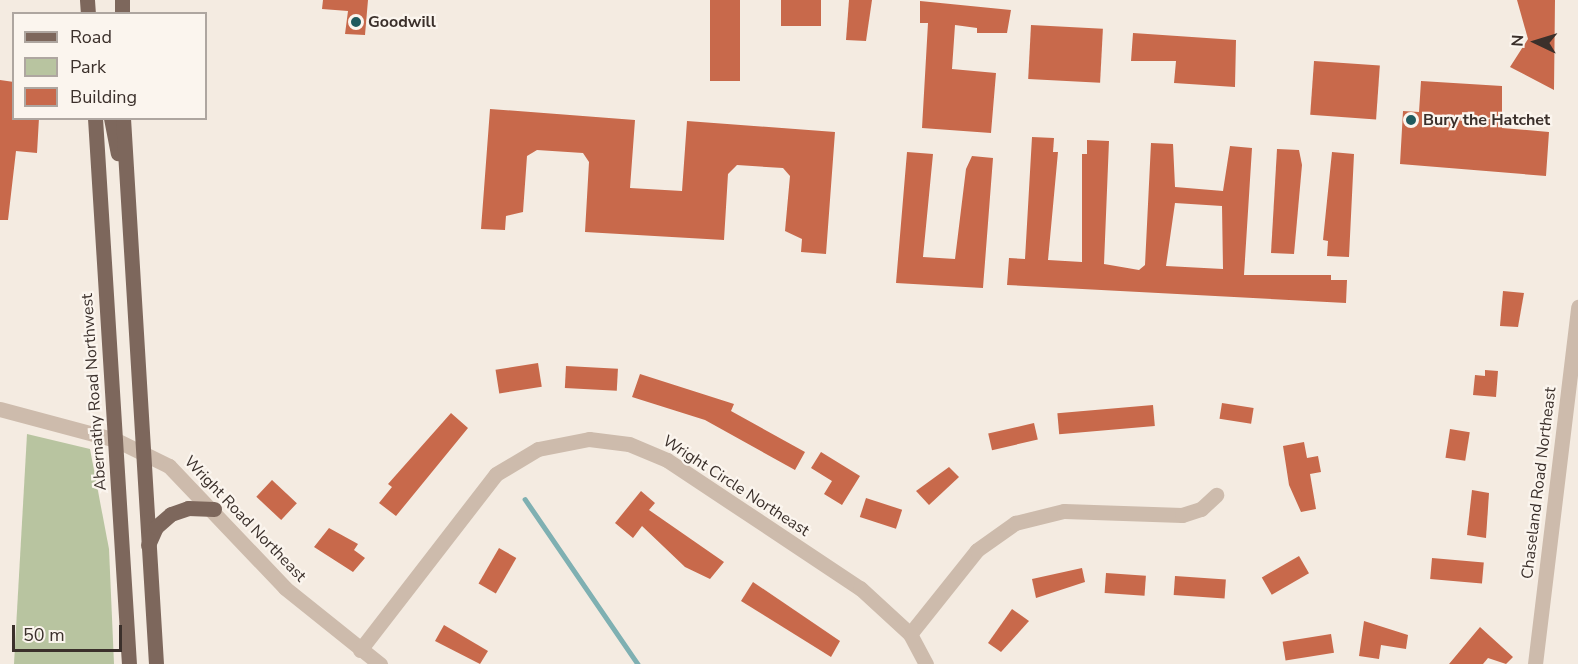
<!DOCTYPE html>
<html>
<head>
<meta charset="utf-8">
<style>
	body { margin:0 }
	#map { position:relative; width:1578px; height:664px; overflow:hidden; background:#f4ebe1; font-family:"Nunito Sans",sans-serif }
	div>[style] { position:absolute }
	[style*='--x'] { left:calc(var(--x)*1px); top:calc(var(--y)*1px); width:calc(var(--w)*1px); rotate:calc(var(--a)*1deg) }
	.green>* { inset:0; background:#b8c4a0 }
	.stream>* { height:4.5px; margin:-2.25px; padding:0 2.25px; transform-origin:2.25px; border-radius:2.25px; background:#7fb0b2 }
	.building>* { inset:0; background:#c8694b; transform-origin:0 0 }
	.minor>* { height:15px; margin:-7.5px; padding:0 7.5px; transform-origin:7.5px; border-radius:7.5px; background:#cdbbac }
	.major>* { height:15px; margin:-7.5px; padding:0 7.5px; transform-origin:7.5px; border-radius:7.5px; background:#7d675c }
	.dots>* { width:16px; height:16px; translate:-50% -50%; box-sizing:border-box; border:3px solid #fbf5ee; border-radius:50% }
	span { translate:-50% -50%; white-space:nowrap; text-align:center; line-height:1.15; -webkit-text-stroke:4.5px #fbf5ee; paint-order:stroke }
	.poi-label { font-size:16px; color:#3b302b; font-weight:700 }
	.left { translate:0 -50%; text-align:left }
	.street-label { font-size:16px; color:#3b302b }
	.legend { position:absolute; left:12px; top:12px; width:195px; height:108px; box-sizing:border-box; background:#fbf5ee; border:2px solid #aea6a0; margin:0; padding:8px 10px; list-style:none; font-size:18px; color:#3b302b }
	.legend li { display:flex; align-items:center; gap:12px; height:30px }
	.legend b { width:30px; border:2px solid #aea6a0 }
	.north { position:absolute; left:1506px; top:12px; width:60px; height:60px; -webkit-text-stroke:4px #fbf5ee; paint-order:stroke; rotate:274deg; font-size:16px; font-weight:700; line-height:24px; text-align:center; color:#3b302b }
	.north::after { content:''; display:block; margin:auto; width:21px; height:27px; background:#3b302b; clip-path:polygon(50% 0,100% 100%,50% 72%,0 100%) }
	.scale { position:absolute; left:12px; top:625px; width:110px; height:27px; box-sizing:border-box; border:3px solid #3b302b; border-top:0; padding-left:8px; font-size:18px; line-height:21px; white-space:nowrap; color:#3b302b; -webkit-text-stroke:4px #fbf5ee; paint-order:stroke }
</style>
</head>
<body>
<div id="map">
	<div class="green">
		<div style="clip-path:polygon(27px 434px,90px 449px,109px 549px,114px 664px,14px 664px)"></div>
	</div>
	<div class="stream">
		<div style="--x:525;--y:499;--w:200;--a:55.6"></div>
	</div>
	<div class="building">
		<div style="clip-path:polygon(323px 0,368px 0,365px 35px,345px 34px,348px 11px,322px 9px)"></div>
		<div style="left:710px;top:0;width:30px;height:81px"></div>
		<div style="left:781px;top:0;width:40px;height:26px"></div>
		<div style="clip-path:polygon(849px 0,872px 0,866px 41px,846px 40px)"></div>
		<div style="clip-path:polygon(1517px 0,1555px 0,1554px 90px,1510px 67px,1528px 39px)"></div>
		<div style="clip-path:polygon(920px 1px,1011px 10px,1007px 33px,977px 33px,977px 28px,955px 25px,952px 69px,996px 73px,991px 133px,922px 128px,928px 23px,920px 23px)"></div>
		<div style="left:1031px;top:25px;width:72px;height:54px;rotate:3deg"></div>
		<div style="clip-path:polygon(1133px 33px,1236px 40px,1235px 87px,1174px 83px,1176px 61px,1131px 61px)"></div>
		<div style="left:1314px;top:61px;width:66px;height:54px;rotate:4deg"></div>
		<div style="clip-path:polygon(0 80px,14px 82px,14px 118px,39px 118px,37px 153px,16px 151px,8px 220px,0 220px)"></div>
		<div style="clip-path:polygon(1421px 81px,1502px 86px,1502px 128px,1549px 132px,1546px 176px,1400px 164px,1403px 111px,1419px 112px)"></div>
		<div style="clip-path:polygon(490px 109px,635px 120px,630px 188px,682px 191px,687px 121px,835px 132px,826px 254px,801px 252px,802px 239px,785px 231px,790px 176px,783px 168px,737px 165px,728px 174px,724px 240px,585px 232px,589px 162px,583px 153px,537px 150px,527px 156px,523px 212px,506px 216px,505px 230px,481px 229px)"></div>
		<div style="clip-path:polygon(evenodd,1032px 137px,1054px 138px,1053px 152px,1058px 152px,1048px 260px,1082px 262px,1082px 154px,1087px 154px,1087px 140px,1109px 141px,1104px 264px,1139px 270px,1145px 265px,1151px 143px,1173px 144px,1175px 187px,1223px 191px,1230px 146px,1252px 148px,1244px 275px,1331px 275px,1331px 280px,1347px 280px,1346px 303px,1007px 285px,1009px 258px,1025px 259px,1032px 137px,1175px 203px,1222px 206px,1223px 269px,1166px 266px,1175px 203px)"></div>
		<div style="clip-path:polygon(1277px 149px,1299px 150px,1302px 165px,1294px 254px,1271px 253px)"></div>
		<div style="clip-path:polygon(907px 152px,933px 154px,923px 257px,955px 259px,966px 169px,972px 156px,993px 158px,983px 288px,896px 283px)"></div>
		<div style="clip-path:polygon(1332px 152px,1354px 154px,1349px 257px,1327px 256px,1328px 241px,1323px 240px)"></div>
		<div style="clip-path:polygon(1503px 291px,1524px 293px,1518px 327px,1500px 326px)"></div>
		<div style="left:538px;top:363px;width:24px;height:43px;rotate:81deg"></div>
		<div style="left:566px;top:366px;width:52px;height:22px;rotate:3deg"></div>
		<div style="clip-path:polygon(1485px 370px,1498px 371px,1496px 397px,1473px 395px,1475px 375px,1485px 376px)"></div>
		<div style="clip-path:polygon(640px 374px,734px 404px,731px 411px,805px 452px,795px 470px,705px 420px,632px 397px)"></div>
		<div style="left:1222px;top:403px;width:32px;height:16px;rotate:9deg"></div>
		<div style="left:1153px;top:405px;width:21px;height:96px;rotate:85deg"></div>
		<div style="clip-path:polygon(451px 413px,468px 428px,396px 516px,379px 503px,392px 487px,388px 484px)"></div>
		<div style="left:1034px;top:423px;width:17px;height:47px;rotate:77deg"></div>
		<div style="left:1450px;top:429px;width:20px;height:29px;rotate:9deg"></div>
		<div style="clip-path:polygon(1304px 442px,1307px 458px,1318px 456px,1321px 472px,1310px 474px,1316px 509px,1301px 512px,1289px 485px,1283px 446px)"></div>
		<div style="clip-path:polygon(821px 452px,860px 476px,842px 505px,824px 494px,832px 481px,811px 468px)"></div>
		<div style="clip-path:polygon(949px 467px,959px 477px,929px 505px,916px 491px)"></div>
		<div style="left:272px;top:480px;width:34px;height:23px;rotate:43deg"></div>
		<div style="clip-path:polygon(1472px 490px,1489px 493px,1486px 538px,1467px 535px)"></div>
		<div style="clip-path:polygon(641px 491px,655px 503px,649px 510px,724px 562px,710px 579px,685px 567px,642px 526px,633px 538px,615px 523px)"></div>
		<div style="left:866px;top:498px;width:38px;height:20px;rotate:18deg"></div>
		<div style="clip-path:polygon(329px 528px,358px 544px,354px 550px,365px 558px,353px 572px,314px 547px)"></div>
		<div style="left:499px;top:548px;width:20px;height:41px;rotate:30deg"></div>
		<div style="left:1299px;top:556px;width:20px;height:43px;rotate:60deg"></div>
		<div style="left:1432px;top:558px;width:52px;height:21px;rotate:5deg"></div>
		<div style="clip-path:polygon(1082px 568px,1085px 582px,1036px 598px,1032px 579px)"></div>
		<div style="left:1106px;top:573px;width:40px;height:20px;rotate:4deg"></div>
		<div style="left:1175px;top:576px;width:51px;height:19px;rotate:4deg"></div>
		<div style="clip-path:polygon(753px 582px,840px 641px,831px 657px,741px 601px)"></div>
		<div style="clip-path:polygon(1012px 609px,1029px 621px,1001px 652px,988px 643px)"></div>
		<div style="clip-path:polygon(1364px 621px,1408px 635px,1406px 649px,1381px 645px,1379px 659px,1359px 656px)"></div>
		<div style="clip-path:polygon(444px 625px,488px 651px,480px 664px,435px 641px)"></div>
		<div style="clip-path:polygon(1480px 627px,1513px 657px,1506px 664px,1488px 658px,1483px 664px,1449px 664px)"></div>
		<div style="left:1331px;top:634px;width:19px;height:49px;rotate:81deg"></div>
	</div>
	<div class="minor">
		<div style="--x:0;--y:409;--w:120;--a:15"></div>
		<div style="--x:116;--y:440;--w:59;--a:26.1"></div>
		<div style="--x:169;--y:466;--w:168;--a:46.4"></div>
		<div style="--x:285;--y:588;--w:122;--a:38.7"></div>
		<div style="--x:910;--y:634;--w:107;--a:-51.4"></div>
		<div style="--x:977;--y:550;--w:47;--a:-35.4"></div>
		<div style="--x:1015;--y:523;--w:50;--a:-13.8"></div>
		<div style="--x:1064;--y:511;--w:118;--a:1.9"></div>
		<div style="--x:1182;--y:515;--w:20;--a:-18"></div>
		<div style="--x:1201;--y:509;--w:21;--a:-43"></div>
		<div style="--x:360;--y:650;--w:222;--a:-52.3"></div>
		<div style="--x:496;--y:474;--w:49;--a:-30.8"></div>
		<div style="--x:538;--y:449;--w:52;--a:-11.1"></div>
		<div style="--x:589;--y:439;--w:40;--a:7.1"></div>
		<div style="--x:629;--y:444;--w:41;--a:22.8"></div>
		<div style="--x:667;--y:460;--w:232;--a:33.6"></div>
		<div style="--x:860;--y:588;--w:68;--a:42.6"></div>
		<div style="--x:910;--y:634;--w:34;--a:62"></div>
		<div style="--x:1535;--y:664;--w:360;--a:-83.1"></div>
	</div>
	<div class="major">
		<div style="--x:87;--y:0;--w:14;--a:86"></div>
		<div style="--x:122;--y:0;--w:14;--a:90"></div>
		<div style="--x:95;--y:118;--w:547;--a:86.44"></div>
		<div style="--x:111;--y:118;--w:36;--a:79"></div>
		<div style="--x:123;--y:118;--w:547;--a:86.54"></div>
		<div style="--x:148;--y:545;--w:20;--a:-66"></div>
		<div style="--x:156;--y:527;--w:20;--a:-41"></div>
		<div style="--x:171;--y:514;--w:18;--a:-19"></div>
		<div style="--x:188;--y:508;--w:26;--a:2"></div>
	</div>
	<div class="dots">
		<div style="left:356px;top:22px;background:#1f5a5e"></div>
		<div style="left:1411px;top:120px;background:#1f5a5e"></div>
	</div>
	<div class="poi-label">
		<span class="left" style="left:368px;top:22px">Goodwill</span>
		<span class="left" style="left:1423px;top:120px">Bury the Hatchet</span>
	</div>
	<div class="street-label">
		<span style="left:94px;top:392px;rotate:-94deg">Abernathy Road Northwest</span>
		<span style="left:1539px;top:483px;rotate:-83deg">Chaseland Road Northeast</span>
		<span style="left:736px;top:486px;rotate:33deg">Wright Circle Northeast</span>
		<span style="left:245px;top:519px;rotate:46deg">Wright Road Northeast</span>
	</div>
	<ul class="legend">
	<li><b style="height:8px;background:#7d675c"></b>Road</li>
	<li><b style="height:16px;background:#b8c4a0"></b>Park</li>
	<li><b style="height:16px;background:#c8694b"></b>Building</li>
	</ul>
	<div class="north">N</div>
	<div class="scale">50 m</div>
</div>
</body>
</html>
